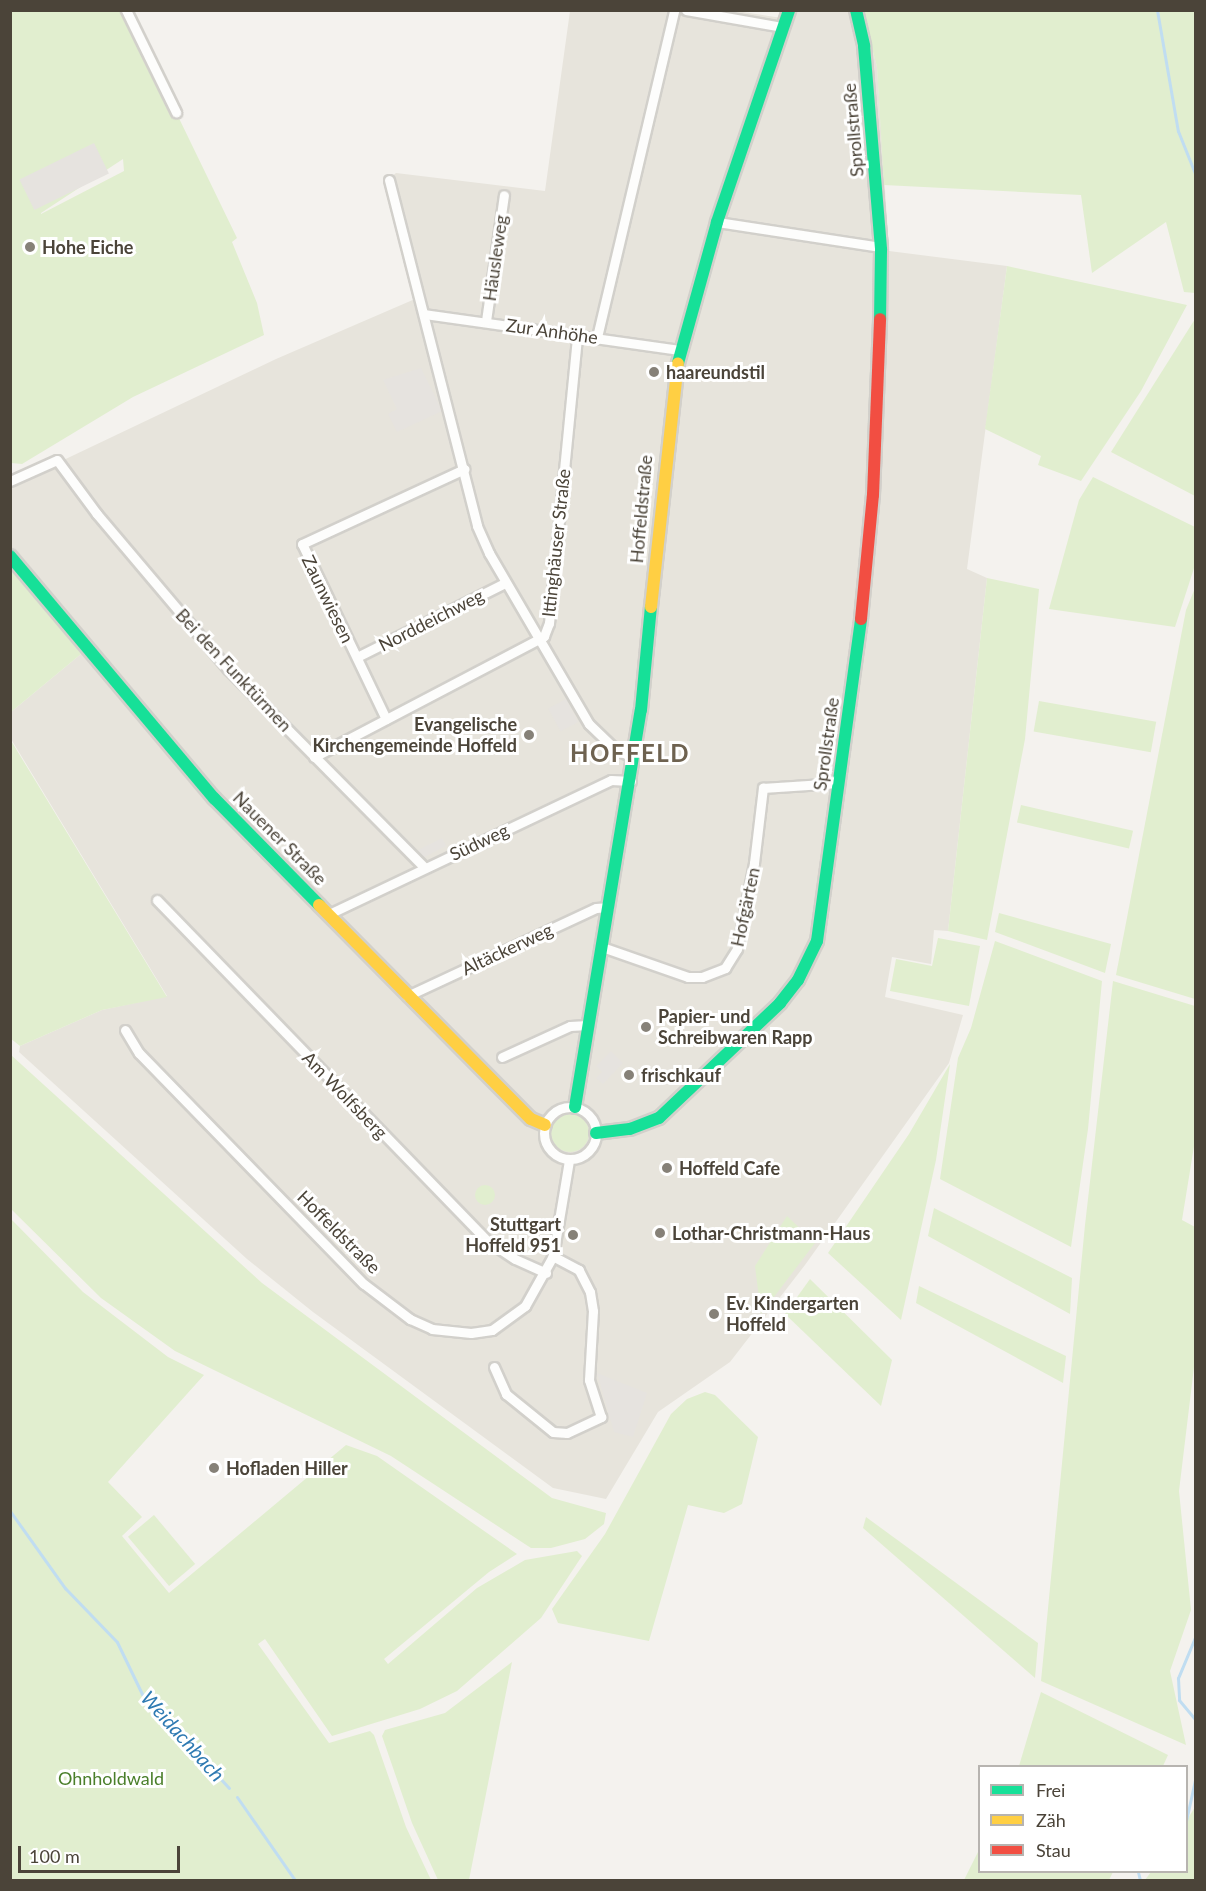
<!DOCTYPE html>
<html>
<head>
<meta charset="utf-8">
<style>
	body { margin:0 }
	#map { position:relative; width:1206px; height:1891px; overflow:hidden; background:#f4f2ee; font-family:Lato,sans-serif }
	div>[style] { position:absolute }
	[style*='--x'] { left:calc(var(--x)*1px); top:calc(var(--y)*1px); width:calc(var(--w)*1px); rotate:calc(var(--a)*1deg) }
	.residential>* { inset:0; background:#e7e4dc }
	.green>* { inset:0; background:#e1eecf; transform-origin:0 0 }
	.round { border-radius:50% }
	.parking>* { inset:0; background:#e6e3df; transform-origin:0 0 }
	.stream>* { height:3px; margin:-1.5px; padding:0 1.5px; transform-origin:1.5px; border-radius:1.5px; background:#c0ddf1 }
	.roads { filter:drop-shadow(2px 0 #d2d0cb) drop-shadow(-2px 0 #d2d0cb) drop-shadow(0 2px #d2d0cb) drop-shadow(0 -2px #d2d0cb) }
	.street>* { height:9px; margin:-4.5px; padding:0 4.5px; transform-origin:4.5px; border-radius:4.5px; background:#fdfdfc }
	.street>.ring { margin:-4.5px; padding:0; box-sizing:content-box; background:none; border:9px solid #fdfdfc; border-radius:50% }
	.fast>* { height:12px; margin:-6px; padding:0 6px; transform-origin:6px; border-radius:6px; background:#16e098 }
	.slow>* { height:12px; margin:-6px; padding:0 6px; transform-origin:6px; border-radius:6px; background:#ffcf43 }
	.jam>* { height:12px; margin:-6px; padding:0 6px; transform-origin:6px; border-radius:6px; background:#f24e42 }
	.dots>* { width:16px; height:16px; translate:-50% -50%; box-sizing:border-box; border:3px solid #fff; border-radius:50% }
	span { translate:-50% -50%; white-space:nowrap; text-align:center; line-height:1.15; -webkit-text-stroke:6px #fff; paint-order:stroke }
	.street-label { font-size:18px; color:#4b4439 }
	.poi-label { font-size:18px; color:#4b4439; font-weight:700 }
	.left { translate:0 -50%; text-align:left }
	.right { translate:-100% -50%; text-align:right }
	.park-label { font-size:18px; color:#4a7f2a }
	.water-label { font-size:20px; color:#2e7ab2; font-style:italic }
	.district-label { font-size:24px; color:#6e6250; font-weight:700; letter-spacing:1.5px }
	.frame { position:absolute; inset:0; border:12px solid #4b4439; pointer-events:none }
	.legend { position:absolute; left:978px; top:1765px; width:210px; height:108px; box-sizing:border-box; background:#fff; border:2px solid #b7b4b0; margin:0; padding:8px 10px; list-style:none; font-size:18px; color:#4b4439 }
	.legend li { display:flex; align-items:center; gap:12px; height:30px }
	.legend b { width:30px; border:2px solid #b7b4b0 }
	.scale { position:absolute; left:18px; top:1846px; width:162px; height:27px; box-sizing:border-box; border:3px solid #4b4439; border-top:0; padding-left:8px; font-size:18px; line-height:21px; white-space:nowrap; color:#4b4439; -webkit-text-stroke:4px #fff; paint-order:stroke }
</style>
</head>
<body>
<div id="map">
	<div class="residential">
		<div style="clip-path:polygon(730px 10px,782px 18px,786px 11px,857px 10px,864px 17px,877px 67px,889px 251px,1007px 266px,967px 569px,987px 578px,948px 931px,934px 930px,931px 964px,892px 957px,885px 997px,963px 1015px,949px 1063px,805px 1265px,730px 1362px,658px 1412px,606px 1499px,553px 1488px,313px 1312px,247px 1259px,19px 1052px,20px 1046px,102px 1010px,167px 996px,11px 739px,11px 712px,81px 654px,11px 561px,11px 485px,276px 359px,415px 299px,386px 181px,396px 173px,545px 191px,570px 11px)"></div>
	</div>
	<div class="green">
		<div style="clip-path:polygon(evenodd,11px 11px,127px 11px,237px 238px,232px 242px,257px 303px,264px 335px,133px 397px,22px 464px,11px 463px,11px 11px,123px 159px,124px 171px,41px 214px,41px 213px,123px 159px)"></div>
		<div style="clip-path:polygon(857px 11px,1195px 11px,1195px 293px,1184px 292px,1166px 222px,1092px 273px,1081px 195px,884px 185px,877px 67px,864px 18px)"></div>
		<div style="clip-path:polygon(1007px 266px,1187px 305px,1141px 391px,1081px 481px,1038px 465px,1041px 456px,985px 429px)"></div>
		<div style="clip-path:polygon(1195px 319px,1195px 496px,1111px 452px)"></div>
		<div style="clip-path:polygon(1093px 477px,1195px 527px,1195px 565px,1175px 627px,1049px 609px,1079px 500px)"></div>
		<div style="clip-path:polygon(10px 561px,81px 654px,11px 712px,10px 712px)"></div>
		<div style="clip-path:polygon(987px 578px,1039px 589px,1025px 739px,987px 940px,948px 931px)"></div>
		<div style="clip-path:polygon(1195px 588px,1196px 999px,1195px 999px,1116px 975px,1186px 610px)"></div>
		<div style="left:1039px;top:701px;width:119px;height:31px;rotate:10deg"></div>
		<div style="clip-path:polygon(10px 739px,167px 997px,102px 1010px,20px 1046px,10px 1038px)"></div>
		<div style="left:1021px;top:805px;width:115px;height:18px;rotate:13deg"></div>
		<div style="clip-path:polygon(999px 913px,1111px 944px,1105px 973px,995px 932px)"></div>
		<div style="clip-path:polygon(938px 938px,980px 946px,969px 1006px,890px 991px,896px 959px,932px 966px)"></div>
		<div style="clip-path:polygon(995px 941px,1102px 981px,1088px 1129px,1071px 1247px,940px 1179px,958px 1058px,971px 1028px)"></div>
		<div style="clip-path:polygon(1113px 981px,1195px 1006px,1195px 1140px,1182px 1220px,1195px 1227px,1194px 1367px,1179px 1491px,1191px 1610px,1170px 1671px,1186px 1745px,1041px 1681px,1085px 1225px)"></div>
		<div style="clip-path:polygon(11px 1055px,262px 1283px,552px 1498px,606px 1513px,604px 1524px,585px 1539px,551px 1548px,531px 1548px,391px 1456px,175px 1351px,101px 1298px,11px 1209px)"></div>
		<div style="clip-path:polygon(950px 1064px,936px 1160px,901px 1320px,828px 1253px,909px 1134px)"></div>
		<div class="round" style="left:551px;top:1114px;width:38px;height:38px"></div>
		<div class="round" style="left:475px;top:1185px;width:20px;height:20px"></div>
		<div style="clip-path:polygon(934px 1208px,1072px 1278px,1070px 1314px,928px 1236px)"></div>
		<div style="clip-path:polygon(787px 1216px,815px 1243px,761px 1314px,755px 1266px)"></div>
		<div style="clip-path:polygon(10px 1218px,83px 1292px,168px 1357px,204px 1375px,108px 1482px,142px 1517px,122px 1536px,169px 1593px,346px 1445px,377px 1456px,517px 1554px,489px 1572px,384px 1659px,388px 1664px,477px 1588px,525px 1560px,577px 1551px,582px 1556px,541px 1618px,457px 1691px,420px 1709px,332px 1736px,265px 1639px,258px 1644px,329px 1743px,370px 1731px,374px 1735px,406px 1827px,431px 1880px,11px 1880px)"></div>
		<div style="clip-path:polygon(810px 1279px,892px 1360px,881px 1406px,785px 1314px)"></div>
		<div style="clip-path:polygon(919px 1286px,1066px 1356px,1063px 1383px,916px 1303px)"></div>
		<div style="clip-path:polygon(705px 1392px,715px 1395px,758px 1437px,742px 1504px,724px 1513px,688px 1505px,649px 1641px,558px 1623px,552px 1609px,605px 1534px,671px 1414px,687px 1399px)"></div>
		<div style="left:154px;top:1515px;width:64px;height:34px;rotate:50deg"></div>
		<div style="clip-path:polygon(866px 1517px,1038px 1643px,1035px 1678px,863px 1528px)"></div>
		<div style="clip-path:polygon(512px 1662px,469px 1880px,438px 1880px,412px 1823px,382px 1736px,385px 1730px,445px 1713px)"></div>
		<div style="clip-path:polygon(1041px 1692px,1168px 1755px,1163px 1766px,1019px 1766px)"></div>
		<div style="clip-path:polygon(1195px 1807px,1195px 1880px,1145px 1880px,1151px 1872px,1186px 1872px,1187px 1820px)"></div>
		<div style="clip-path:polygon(979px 1850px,980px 1872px,1113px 1872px,1109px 1880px,964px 1880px)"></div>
	</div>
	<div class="parking">
		<div style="left:94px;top:143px;width:34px;height:83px;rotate:64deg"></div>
		<div style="clip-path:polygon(421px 368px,442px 411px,397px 432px,388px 414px,397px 409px,383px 380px)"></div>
		<div style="left:566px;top:699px;width:26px;height:20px;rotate:62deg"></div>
		<div style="left:442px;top:838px;width:9px;height:27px;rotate:63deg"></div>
		<div style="clip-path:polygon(611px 1051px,623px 1063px,603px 1084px,596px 1078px,602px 1072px,596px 1066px)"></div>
		<div style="clip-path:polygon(597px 1373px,647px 1393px,633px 1437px,614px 1432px)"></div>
	</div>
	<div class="stream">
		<div style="--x:1157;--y:10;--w:123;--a:80.2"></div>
		<div style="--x:1178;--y:131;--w:48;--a:68.2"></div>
		<div style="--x:10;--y:1511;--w:95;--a:54.5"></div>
		<div style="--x:65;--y:1588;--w:75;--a:46.1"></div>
		<div style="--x:117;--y:1642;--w:58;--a:64.3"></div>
		<div style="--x:142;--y:1694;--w:128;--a:47.2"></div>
		<div style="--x:1196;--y:1635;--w:47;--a:112.7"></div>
		<div style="--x:1178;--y:1678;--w:22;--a:87"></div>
		<div style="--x:1179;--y:1700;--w:26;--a:50"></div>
		<div style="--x:237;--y:1797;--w:101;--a:55.1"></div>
		<div style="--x:1186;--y:1821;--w:47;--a:-77.7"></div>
		<div style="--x:1138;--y:1872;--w:8;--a:76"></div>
	</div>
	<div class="roads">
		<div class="street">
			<div style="--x:126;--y:10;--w:114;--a:63.9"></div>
			<div style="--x:686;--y:10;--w:97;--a:10"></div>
			<div style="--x:389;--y:180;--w:357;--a:75.7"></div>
			<div style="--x:477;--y:526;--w:30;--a:66"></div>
			<div style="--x:489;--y:553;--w:198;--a:59.7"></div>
			<div style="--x:589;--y:724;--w:35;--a:44"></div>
			<div style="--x:614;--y:748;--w:22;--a:27"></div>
			<div style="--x:717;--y:222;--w:166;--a:8.7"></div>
			<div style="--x:424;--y:314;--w:259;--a:8"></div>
			<div style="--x:486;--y:321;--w:127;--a:-81.9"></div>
			<div style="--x:597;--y:337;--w:336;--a:-76.7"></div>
			<div style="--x:10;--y:481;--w:51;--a:-24.1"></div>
			<div style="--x:57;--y:460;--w:67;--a:53.5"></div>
			<div style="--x:97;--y:514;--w:203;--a:49.8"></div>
			<div style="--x:228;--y:669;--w:279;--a:45.3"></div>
			<div style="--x:357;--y:657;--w:165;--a:-26.6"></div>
			<div style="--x:386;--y:719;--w:194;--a:-115.6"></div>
			<div style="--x:302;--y:544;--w:179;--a:-24.8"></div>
			<div style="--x:314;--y:757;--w:260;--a:-27.7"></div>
			<div style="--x:544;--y:636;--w:14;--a:-69"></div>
			<div style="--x:549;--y:623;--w:289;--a:-84.4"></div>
			<div style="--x:157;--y:900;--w:475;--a:45.9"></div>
			<div style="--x:488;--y:1241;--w:32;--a:34"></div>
			<div style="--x:515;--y:1259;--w:34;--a:24"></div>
			<div style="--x:329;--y:914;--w:312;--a:-25.4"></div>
			<div style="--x:611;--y:780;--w:20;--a:3"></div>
			<div style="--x:602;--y:947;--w:91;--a:19.2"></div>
			<div style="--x:688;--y:977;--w:14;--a:0"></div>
			<div style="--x:702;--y:977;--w:25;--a:-21"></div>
			<div style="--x:725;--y:968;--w:22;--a:-58"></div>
			<div style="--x:737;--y:949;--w:88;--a:-78.8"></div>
			<div style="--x:754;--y:863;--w:76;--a:-83.2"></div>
			<div style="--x:763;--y:788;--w:75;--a:-3.8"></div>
			<div style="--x:407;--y:996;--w:208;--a:-25"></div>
			<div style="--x:596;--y:908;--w:13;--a:-4"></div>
			<div style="--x:125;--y:1030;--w:27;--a:59"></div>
			<div style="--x:139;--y:1053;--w:322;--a:45.8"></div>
			<div style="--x:364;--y:1284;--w:58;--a:37.3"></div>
			<div style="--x:410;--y:1319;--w:24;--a:24"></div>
			<div style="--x:432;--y:1329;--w:39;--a:6"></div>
			<div style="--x:471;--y:1333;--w:21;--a:-8"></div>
			<div style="--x:492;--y:1330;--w:41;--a:-36"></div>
			<div style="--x:525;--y:1306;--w:57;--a:-60.8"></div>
			<div style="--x:553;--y:1256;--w:97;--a:-80.5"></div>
			<div style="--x:502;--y:1057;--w:75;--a:-24.5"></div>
			<div style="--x:570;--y:1026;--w:18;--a:-3"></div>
			<div class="ring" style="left:544px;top:1107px;width:43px;height:43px"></div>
			<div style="--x:494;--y:1367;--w:30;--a:66"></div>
			<div style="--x:506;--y:1394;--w:60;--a:39"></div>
			<div style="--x:553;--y:1432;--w:14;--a:4"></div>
			<div style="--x:567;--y:1433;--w:38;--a:-25"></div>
			<div style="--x:601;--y:1417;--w:39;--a:-108"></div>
			<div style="--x:589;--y:1380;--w:69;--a:-86.7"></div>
			<div style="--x:593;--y:1311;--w:19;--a:-99"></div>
			<div style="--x:590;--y:1292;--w:25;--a:-117"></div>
			<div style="--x:579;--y:1270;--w:30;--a:-152"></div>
		</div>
		<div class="fast">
			<div style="--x:856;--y:10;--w:37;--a:77"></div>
			<div style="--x:864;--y:46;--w:205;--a:85.2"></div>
			<div style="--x:881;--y:250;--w:69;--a:90.8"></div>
			<div style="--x:678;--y:363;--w:146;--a:-74.5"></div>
			<div style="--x:717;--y:222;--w:224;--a:-71.2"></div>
			<div style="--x:10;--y:556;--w:317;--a:49.9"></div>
			<div style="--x:214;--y:798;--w:150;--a:45.5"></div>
			<div style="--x:575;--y:1107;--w:402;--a:-80.6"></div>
			<div style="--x:641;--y:710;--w:103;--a:-84.5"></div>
			<div style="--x:596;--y:1133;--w:34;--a:-7"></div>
			<div style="--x:630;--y:1129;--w:31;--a:-21"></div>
			<div style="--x:659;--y:1118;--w:167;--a:-43.5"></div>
			<div style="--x:780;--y:1003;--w:29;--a:-52"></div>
			<div style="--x:798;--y:980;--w:43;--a:-64"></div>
			<div style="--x:817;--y:941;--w:325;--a:-82.2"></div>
		</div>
		<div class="slow">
			<div style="--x:651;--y:607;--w:245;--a:-83.7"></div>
			<div style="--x:319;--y:905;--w:301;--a:45.3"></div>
			<div style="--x:531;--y:1119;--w:15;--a:23"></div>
		</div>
		<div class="jam">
			<div style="--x:861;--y:619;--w:125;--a:-84.5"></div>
			<div style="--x:873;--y:495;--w:176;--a:-87.7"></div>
		</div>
	</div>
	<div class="dots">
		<div style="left:30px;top:247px;background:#868178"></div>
		<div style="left:654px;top:372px;background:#868178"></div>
		<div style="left:529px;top:735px;background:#868178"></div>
		<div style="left:646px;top:1027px;background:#868178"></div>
		<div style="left:629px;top:1075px;background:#868178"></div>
		<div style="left:667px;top:1168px;background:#868178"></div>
		<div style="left:660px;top:1233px;background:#868178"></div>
		<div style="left:573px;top:1235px;background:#868178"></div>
		<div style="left:714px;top:1314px;background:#868178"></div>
		<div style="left:214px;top:1468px;background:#868178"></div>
	</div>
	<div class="street-label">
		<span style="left:853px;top:130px;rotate:-95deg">Sprollstraße</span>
		<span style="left:495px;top:258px;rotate:-82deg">Häusleweg</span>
		<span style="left:552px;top:331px;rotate:8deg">Zur Anhöhe</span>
		<span style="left:641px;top:509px;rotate:-85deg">Hoffeldstraße</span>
		<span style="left:556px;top:543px;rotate:-84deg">Ittinghäuser Straße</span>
		<span style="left:328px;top:599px;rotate:64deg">Zaunwiesen</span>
		<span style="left:431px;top:620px;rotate:-27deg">Norddeichweg</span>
		<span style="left:234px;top:670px;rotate:47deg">Bei den Funktürmen</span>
		<span style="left:826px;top:744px;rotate:-82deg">Sprollstraße</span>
		<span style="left:280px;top:838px;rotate:45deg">Nauener Straße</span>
		<span style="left:479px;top:842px;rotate:-25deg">Südweg</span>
		<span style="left:745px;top:907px;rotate:-78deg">Hofgärten</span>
		<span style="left:507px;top:949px;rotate:-25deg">Altäckerweg</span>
		<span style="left:345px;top:1095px;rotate:46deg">Am Wolfsberg</span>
		<span style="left:339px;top:1232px;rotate:45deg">Hoffeldstraße</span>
	</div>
	<div class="poi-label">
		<span class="left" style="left:42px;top:247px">Hohe Eiche</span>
		<span class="left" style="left:666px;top:372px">haareundstil</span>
		<span class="right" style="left:517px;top:735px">Evangelische<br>Kirchengemeinde Hoffeld</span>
		<span class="left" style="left:658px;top:1027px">Papier- und<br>Schreibwaren Rapp</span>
		<span class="left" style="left:641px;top:1075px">frischkauf</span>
		<span class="left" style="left:679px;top:1168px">Hoffeld Cafe</span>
		<span class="right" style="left:561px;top:1235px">Stuttgart<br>Hoffeld 951</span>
		<span class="left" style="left:672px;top:1233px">Lothar-Christmann-Haus</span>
		<span class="left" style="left:726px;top:1314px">Ev. Kindergarten<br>Hoffeld</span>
		<span class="left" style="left:226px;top:1468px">Hofladen Hiller</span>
	</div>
	<div class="park-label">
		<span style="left:111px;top:1778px">Ohnholdwald</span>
	</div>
	<div class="water-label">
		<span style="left:183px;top:1736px;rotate:48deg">Weidachbach</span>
	</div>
	<div class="district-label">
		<span style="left:630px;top:753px">HOFFELD</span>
	</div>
	<div class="frame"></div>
	<ul class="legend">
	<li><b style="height:8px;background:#16e098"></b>Frei</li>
	<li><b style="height:8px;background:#ffcf43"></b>Zäh</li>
	<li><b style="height:8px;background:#f24e42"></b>Stau</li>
	</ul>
	<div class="scale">100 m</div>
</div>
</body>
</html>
